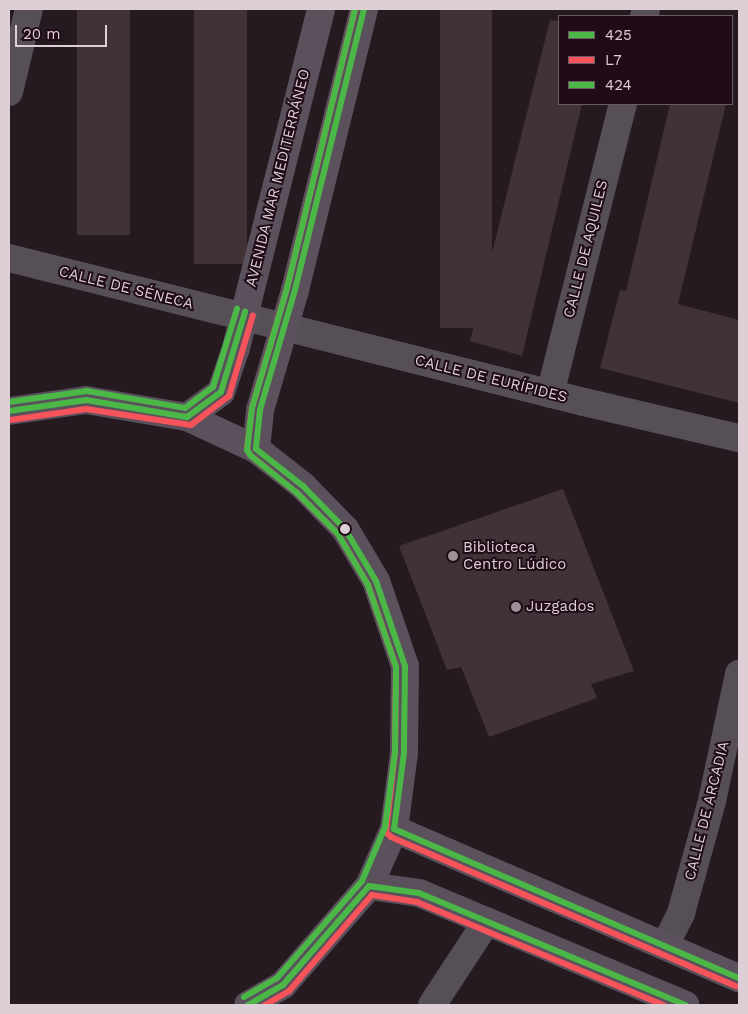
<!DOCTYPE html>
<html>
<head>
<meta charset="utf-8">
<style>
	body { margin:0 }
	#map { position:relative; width:748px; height:1014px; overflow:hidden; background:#251a20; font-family:"Work Sans",sans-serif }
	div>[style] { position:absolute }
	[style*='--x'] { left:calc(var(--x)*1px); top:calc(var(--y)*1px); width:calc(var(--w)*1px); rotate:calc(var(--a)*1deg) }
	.building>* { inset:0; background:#403236; transform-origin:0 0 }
	.street>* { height:28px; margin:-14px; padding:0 14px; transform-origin:14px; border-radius:14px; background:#574f58 }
	.secondary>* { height:28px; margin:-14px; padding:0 14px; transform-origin:14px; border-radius:14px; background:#5b515d }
	.bus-1>* { height:6px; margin:-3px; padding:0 3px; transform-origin:3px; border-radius:3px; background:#4ab747 }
	.bus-2>* { height:6px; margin:-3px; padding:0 3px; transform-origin:3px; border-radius:3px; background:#f7535a }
	.bus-3>* { height:6px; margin:-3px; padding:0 3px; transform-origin:3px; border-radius:3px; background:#4ab747 }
	.dots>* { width:14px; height:14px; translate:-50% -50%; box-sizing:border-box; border:2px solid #200c18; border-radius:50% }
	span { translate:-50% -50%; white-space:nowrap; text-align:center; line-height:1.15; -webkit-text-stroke:4px #200c18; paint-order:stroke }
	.street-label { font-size:15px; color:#decfd7 }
	.poi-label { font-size:15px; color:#decfd7 }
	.left { translate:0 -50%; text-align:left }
	.frame { position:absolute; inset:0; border:10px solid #decfd7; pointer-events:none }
	.legend { position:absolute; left:558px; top:15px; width:175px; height:90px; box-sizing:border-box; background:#200c18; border:1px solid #6c5a64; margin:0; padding:6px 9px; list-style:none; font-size:15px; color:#decfd7 }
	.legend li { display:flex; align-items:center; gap:10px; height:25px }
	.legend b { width:25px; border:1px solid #6c5a64 }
	.scale { position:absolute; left:15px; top:25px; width:92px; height:22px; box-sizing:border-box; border:2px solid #decfd7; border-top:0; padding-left:6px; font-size:15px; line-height:18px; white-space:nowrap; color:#decfd7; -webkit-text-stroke:4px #200c18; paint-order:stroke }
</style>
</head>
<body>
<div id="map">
	<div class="building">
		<div style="left:77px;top:9px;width:53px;height:226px"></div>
		<div style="left:194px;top:9px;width:53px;height:255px"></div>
		<div style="left:440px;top:9px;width:52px;height:319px"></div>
		<div style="clip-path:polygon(550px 20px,559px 21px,559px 104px,582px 104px,522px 356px,470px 341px)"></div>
		<div style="clip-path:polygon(670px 104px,726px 104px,678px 304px,739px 320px,739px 403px,600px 368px,620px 290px,626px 291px)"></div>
		<div style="clip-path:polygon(563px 489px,634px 671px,591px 684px,597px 698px,489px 737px,461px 667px,447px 670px,399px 546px)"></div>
	</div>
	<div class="street">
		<div style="--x:644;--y:16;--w:7;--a:-74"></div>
		<div style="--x:9;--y:92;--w:85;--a:-76.5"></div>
		<div style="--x:9;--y:258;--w:593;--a:14.06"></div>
		<div style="--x:584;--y:402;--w:159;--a:13.1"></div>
		<div style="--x:550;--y:394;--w:299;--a:-75.9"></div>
		<div style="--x:665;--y:945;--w:36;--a:-63"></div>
		<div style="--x:681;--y:913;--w:116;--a:-74.5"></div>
		<div style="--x:712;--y:801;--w:130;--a:-78"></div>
		<div style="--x:432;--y:1005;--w:100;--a:-56.8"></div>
	</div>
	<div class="secondary">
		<div style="--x:9;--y:411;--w:78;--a:-8.1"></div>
		<div style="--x:86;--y:400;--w:102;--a:9.6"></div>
		<div style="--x:187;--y:417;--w:76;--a:24.9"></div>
		<div style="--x:256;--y:449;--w:60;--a:38.2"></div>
		<div style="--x:303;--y:486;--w:60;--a:45.7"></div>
		<div style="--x:345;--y:529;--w:61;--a:59.2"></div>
		<div style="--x:376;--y:581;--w:90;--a:71.2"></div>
		<div style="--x:405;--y:666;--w:87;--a:90.7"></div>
		<div style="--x:404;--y:753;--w:77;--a:97.5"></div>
		<div style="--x:394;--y:829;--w:62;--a:113.7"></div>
		<div style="--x:369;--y:886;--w:131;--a:131"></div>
		<div style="--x:283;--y:985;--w:40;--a:150.3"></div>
		<div style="--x:187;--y:417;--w:42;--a:-36.3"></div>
		<div style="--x:221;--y:392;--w:46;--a:-71.2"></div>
		<div style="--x:236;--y:348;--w:349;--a:-75.9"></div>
		<div style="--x:256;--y:449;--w:39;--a:-84"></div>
		<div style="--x:260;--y:410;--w:125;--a:-73.7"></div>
		<div style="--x:295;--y:290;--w:289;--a:-76.2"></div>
		<div style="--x:394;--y:829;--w:376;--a:23.4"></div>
		<div style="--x:369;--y:886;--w:50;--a:8"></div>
		<div style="--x:419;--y:893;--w:289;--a:22.8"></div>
	</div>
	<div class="bus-1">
		<div style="--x:364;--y:9;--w:289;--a:103.8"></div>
		<div style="--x:295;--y:290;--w:125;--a:106.3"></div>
		<div style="--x:260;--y:410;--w:39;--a:96"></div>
		<div style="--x:256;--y:449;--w:60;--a:38.2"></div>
		<div style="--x:303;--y:486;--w:60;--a:45.7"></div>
		<div style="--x:345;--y:529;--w:61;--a:59.2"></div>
		<div style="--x:376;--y:581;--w:90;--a:71.2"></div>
		<div style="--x:405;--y:666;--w:87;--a:90.7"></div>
		<div style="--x:404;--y:753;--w:77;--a:97.5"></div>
		<div style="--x:394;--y:829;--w:376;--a:23.4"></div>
		<div style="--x:9;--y:411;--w:78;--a:-8.1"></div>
		<div style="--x:86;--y:400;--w:102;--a:9.6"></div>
		<div style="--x:187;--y:417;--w:42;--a:-36.3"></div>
		<div style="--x:221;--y:392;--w:84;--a:-73.3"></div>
		<div style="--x:248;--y:1005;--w:40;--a:-29.7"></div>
		<div style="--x:283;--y:985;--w:131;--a:-49"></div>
		<div style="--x:369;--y:886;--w:50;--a:8"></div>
		<div style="--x:419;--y:893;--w:289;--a:22.8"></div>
	</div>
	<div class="bus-2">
		<div style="--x:355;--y:9;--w:287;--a:103.7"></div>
		<div style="--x:287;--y:288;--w:125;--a:106.3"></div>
		<div style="--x:252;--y:408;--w:41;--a:97"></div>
		<div style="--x:247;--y:449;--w:7;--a:63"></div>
		<div style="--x:250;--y:455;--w:60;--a:39"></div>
		<div style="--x:297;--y:493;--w:58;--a:45"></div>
		<div style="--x:338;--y:534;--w:59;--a:59.5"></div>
		<div style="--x:368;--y:585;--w:87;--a:71.1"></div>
		<div style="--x:396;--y:667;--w:85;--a:90.7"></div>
		<div style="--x:395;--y:752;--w:81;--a:96.4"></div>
		<div style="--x:386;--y:832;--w:7;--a:45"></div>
		<div style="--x:391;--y:837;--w:376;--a:23.4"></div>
		<div style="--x:10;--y:420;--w:77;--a:-8.2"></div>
		<div style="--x:86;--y:409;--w:106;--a:8.7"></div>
		<div style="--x:191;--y:425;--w:48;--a:-37.3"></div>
		<div style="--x:229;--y:396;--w:84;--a:-73.5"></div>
		<div style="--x:265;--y:1005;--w:28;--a:-30"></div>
		<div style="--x:289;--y:991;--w:127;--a:-49.2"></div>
		<div style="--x:372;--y:895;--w:46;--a:8.8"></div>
		<div style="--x:417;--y:902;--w:267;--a:22.7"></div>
	</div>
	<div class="bus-3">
		<div style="--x:9;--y:402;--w:79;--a:-8"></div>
		<div style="--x:87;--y:391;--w:99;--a:9.8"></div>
		<div style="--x:185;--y:408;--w:35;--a:-37"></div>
		<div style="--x:213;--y:387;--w:82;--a:-72.9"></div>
		<div style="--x:244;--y:997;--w:38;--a:-30"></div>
		<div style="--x:277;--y:978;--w:129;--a:-48.8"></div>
		<div style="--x:362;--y:881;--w:59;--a:-66.9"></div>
		<div style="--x:385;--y:827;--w:76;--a:-82.4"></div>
		<div style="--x:395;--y:752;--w:85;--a:-89.3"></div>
		<div style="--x:396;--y:667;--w:87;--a:-108.9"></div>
		<div style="--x:368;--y:585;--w:59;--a:-120.5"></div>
		<div style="--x:338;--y:534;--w:58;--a:-135"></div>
		<div style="--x:297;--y:493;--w:59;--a:-141.2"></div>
		<div style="--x:251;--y:456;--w:7;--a:-124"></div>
		<div style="--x:247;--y:450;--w:42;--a:-83.2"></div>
		<div style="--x:252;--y:408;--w:125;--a:-73.7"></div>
		<div style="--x:287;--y:288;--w:287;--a:-76.3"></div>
	</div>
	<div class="dots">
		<div style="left:345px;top:529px;background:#decfd7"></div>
		<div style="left:453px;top:556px;background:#9d9097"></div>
		<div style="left:516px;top:607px;background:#9d9097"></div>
	</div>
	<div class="street-label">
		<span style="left:278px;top:178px;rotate:-76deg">AVENIDA MAR MEDITERRÁNEO</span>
		<span style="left:586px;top:249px;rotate:-76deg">CALLE DE AQUILES</span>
		<span style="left:126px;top:288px;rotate:14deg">CALLE DE SÉNECA</span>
		<span style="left:491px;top:379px;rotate:14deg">CALLE DE EURÍPIDES</span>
		<span style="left:707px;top:811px;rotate:-76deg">CALLE DE ARCADIA</span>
	</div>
	<div class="poi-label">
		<span class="left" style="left:463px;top:556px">Biblioteca<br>Centro Lúdico</span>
		<span class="left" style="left:526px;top:607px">Juzgados</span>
	</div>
	<div class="frame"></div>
	<ul class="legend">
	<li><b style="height:6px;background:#4ab747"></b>425</li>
	<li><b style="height:6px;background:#f7535a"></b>L7</li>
	<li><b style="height:6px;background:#4ab747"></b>424</li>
	</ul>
	<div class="scale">20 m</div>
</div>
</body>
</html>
